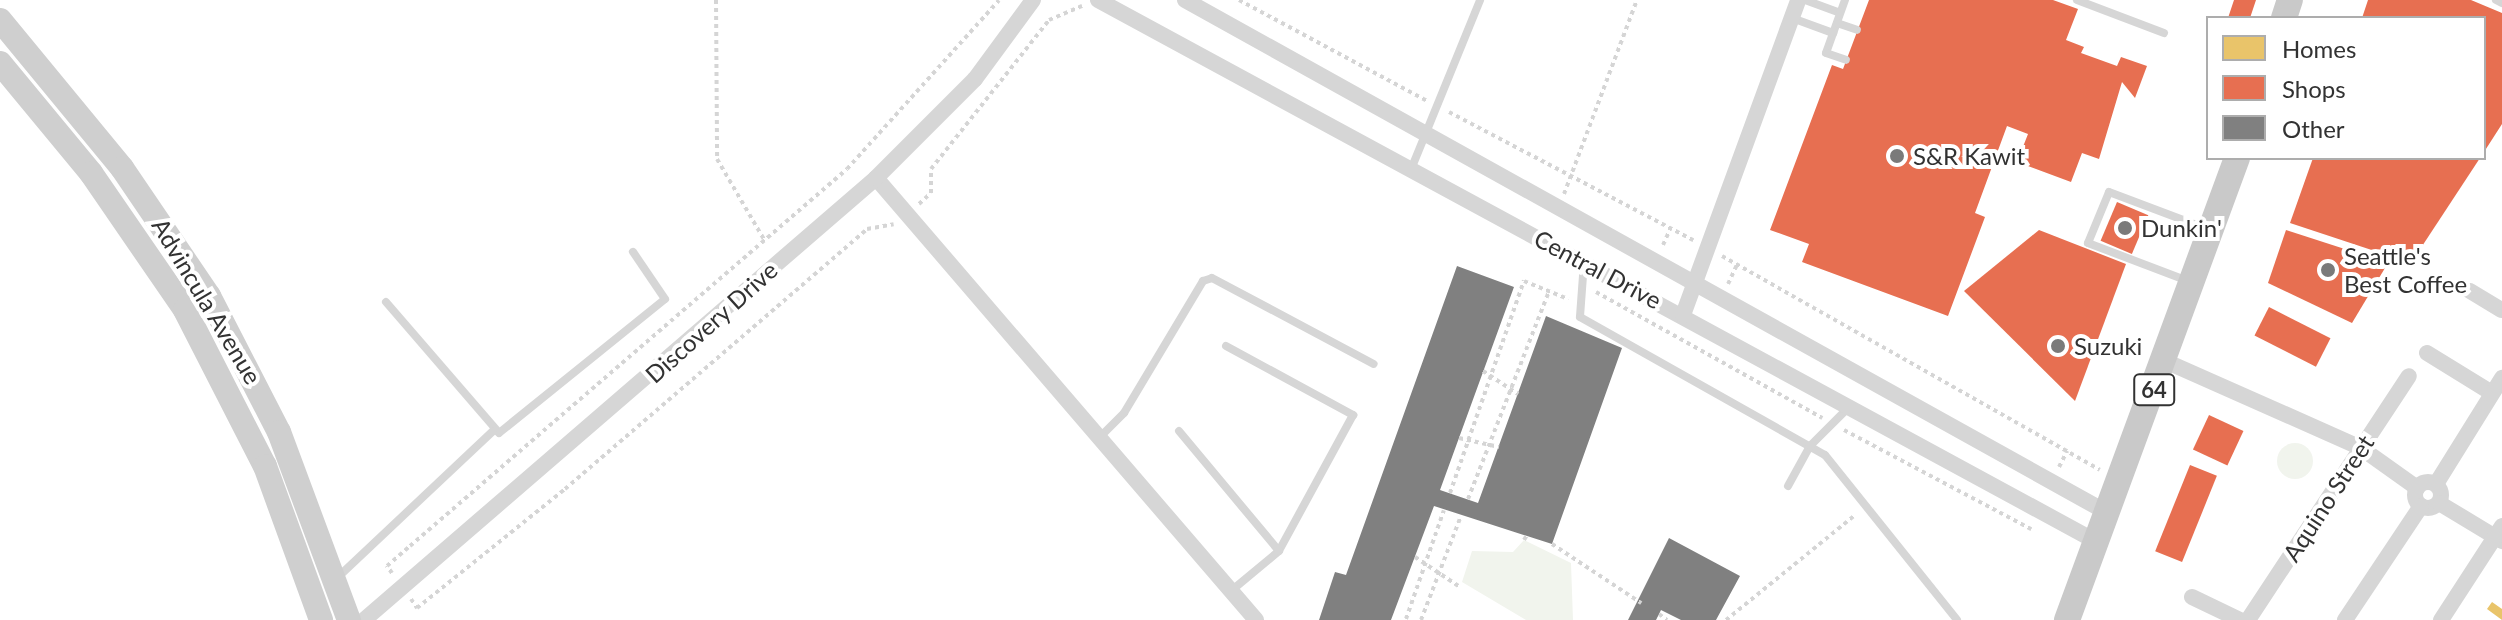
<!DOCTYPE html>
<html>
<head>
<meta charset="utf-8">
<style>
	body { margin:0 }
	#map { position:relative; width:2502px; height:620px; overflow:hidden; background:#fff; font-family:Lato,sans-serif }
	div>[style] { position:absolute }
	[style*='--x'] { left:calc(var(--x)*1px); top:calc(var(--y)*1px); width:calc(var(--w)*1px); rotate:calc(var(--a)*1deg) }
	.green>* { inset:0; background:#f1f4ed }
	.round { border-radius:50% }
	.homes>* { inset:0; background:#e9c46a }
	.shops>* { inset:0; background:#e76f51; transform-origin:0 0 }
	.building>* { inset:0; background:#808080 }
	.path>* { height:4px; margin-top:-2px; transform-origin:0; background:repeating-linear-gradient(90deg,#d5d5d5 0 4px,transparent 0 8px) }
	.lane>* { height:8px; margin:-4px; padding:0 4px; transform-origin:4px; border-radius:4px; background:#d6d6d6 }
	.street>* { height:16px; margin:-8px; padding:0 8px; transform-origin:8px; border-radius:8px; background:#d6d6d6 }
	.street>.ring { margin:-8px; padding:0; box-sizing:content-box; background:none; border:16px solid #d6d6d6; border-radius:50% }
	.secondary>* { height:24px; margin:-12px; padding:0 12px; transform-origin:12px; border-radius:12px; background:#cfcfcf }
	.primary>* { height:26px; margin:-13px; padding:0 13px; transform-origin:13px; border-radius:13px; background:#c9c9c9 }
	.dots>* { width:22px; height:22px; translate:-50% -50%; box-sizing:border-box; border:4px solid #fff; border-radius:50% }
	span { translate:-50% -50%; white-space:nowrap; text-align:center; line-height:1.15; -webkit-text-stroke:8px #fff; paint-order:stroke }
	.shield-label span { padding:2px 6px; background:#fff; border:2px solid; border-radius:6px; -webkit-text-stroke-width:0 }
	.shield-label { font-size:22px; color:#323232; font-weight:700 }
	.poi-label { font-size:24px; color:#323232 }
	.left { translate:0 -50%; text-align:left }
	.street-label { font-size:24px; color:#323232 }
	.legend { position:absolute; left:2206px; top:16px; width:280px; height:144px; box-sizing:border-box; background:#fff; border:2px solid #adadad; margin:0; padding:10px 14px; list-style:none; font-size:24px; color:#323232 }
	.legend li { display:flex; align-items:center; gap:16px; height:40px }
	.legend b { width:40px; border:2px solid #adadad }
</style>
</head>
<body>
<div id="map">
	<div class="green">
		<div class="round" style="left:2277px;top:443px;width:36px;height:36px"></div>
		<div style="clip-path:polygon(1524px 540px,1571px 563px,1573px 620px,1526px 620px,1462px 582px,1472px 551px,1513px 552px)"></div>
	</div>
	<div class="homes">
		<div style="clip-path:polygon(2492px 602px,2502px 609px,2502px 620px,2487px 609px)"></div>
	</div>
	<div class="shops">
		<div style="clip-path:polygon(1869px 0,2053px 0,2078px 9px,2066px 40px,2084px 47px,2081px 53px,2117px 66px,2121px 57px,2147px 66px,2135px 98px,2122px 82px,2099px 159px,2082px 153px,2071px 182px,2017px 162px,2028px 134px,2007px 126px,1975px 213px,1985px 217px,1948px 316px,1802px 262px,1809px 244px,1770px 230px,1832px 65px,1843px 69px)"></div>
		<div style="clip-path:polygon(2234px 0,2256px 0,2250px 18px,2228px 18px)"></div>
		<div style="clip-path:polygon(2368px 0,2471px 0,2502px 13px,2502px 124px,2484px 152px,2484px 18px,2362px 18px)"></div>
		<div style="clip-path:polygon(2313px 158px,2480px 158px,2411px 263px,2290px 223px)"></div>
		<div style="left:2117px;top:202px;width:34px;height:42px;rotate:23deg"></div>
		<div style="clip-path:polygon(2039px 230px,2126px 264px,2075px 401px,1964px 291px)"></div>
		<div style="clip-path:polygon(2286px 230px,2388px 263px,2352px 323px,2268px 283px)"></div>
		<div style="left:2269px;top:307px;width:69px;height:32px;rotate:27deg"></div>
		<div style="left:2209px;top:415px;width:38px;height:38px;rotate:25deg"></div>
		<div style="left:2190px;top:465px;width:29px;height:93px;rotate:22deg"></div>
	</div>
	<div class="building">
		<div style="clip-path:polygon(1457px 266px,1514px 287px,1440px 490px,1478px 503px,1546px 316px,1622px 348px,1552px 544px,1434px 506px,1391px 620px,1319px 620px,1335px 572px,1346px 575px)"></div>
		<div style="clip-path:polygon(1669px 538px,1740px 576px,1716px 620px,1681px 620px,1661px 610px,1656px 620px,1628px 620px)"></div>
	</div>
	<div class="path">
		<div style="--x:716;--y:0;--w:159;--a:89.6"></div>
		<div style="--x:717;--y:159;--w:95;--a:59.7"></div>
		<div style="--x:1239;--y:0;--w:213;--a:28.2"></div>
		<div style="--x:1449;--y:112;--w:276;--a:27.7"></div>
		<div style="--x:1564;--y:194;--w:207;--a:-69.4"></div>
		<div style="--x:919;--y:204;--w:16;--a:-43"></div>
		<div style="--x:931;--y:193;--w:24;--a:-90"></div>
		<div style="--x:931;--y:169;--w:190;--a:-51.6"></div>
		<div style="--x:1049;--y:20;--w:36;--a:-23"></div>
		<div style="--x:1663;--y:245;--w:17;--a:-66"></div>
		<div style="--x:1722;--y:256;--w:434;--a:29.5"></div>
		<div style="--x:1728;--y:284;--w:21;--a:-65"></div>
		<div style="--x:1596;--y:292;--w:259;--a:29.1"></div>
		<div style="--x:1483;--y:371;--w:42;--a:33.3"></div>
		<div style="--x:1844;--y:430;--w:212;--a:27.9"></div>
		<div style="--x:1459;--y:438;--w:41;--a:12.7"></div>
		<div style="--x:2059;--y:467;--w:18;--a:-63"></div>
		<div style="--x:1450;--y:493;--w:225;--a:-70.8"></div>
		<div style="--x:1524;--y:281;--w:48;--a:22.2"></div>
		<div style="--x:1468;--y:499;--w:223;--a:-68.7"></div>
		<div style="--x:1524;--y:540;--w:6;--a:-59"></div>
		<div style="--x:1552;--y:544;--w:107;--a:33.5"></div>
		<div style="--x:1415;--y:557;--w:54;--a:33.7"></div>
		<div style="--x:392;--y:573;--w:9;--a:-126"></div>
		<div style="--x:387;--y:566;--w:30;--a:-41"></div>
		<div style="--x:410;--y:546;--w:577;--a:-40.78"></div>
		<div style="--x:847;--y:169;--w:227;--a:-48"></div>
		<div style="--x:411;--y:599;--w:11;--a:56"></div>
		<div style="--x:417;--y:608;--w:190;--a:-38.8"></div>
		<div style="--x:565;--y:489;--w:399;--a:-40.7"></div>
		<div style="--x:867;--y:229;--w:27;--a:-10"></div>
		<div style="--x:1659;--y:614;--w:10;--a:37"></div>
		<div style="--x:1406;--y:619;--w:115;--a:-70.8"></div>
		<div style="--x:1421;--y:620;--w:111;--a:-69"></div>
		<div style="--x:1726;--y:620;--w:166;--a:-39.1"></div>
	</div>
	<div class="lane">
		<div style="--x:1805;--y:0;--w:37;--a:20"></div>
		<div style="--x:1845;--y:0;--w:56;--a:109.7"></div>
		<div style="--x:1826;--y:53;--w:21;--a:19"></div>
		<div style="--x:2077;--y:0;--w:93;--a:20.8"></div>
		<div style="--x:2496;--y:0;--w:7;--a:27"></div>
		<div style="--x:1792;--y:18;--w:44;--a:20.1"></div>
		<div style="--x:1837;--y:23;--w:21;--a:19"></div>
		<div style="--x:1412;--y:167;--w:180;--a:-67.8"></div>
		<div style="--x:1584;--y:262;--w:55;--a:94.2"></div>
		<div style="--x:1580;--y:317;--w:281;--a:29.4"></div>
		<div style="--x:1825;--y:455;--w:211;--a:51.3"></div>
		<div style="--x:2188;--y:281;--w:107;--a:-159.2"></div>
		<div style="--x:2088;--y:243;--w:55;--a:-67.6"></div>
		<div style="--x:2109;--y:192;--w:105;--a:20.7"></div>
		<div style="--x:386;--y:302;--w:173;--a:49.2"></div>
		<div style="--x:499;--y:433;--w:213;--a:-38.9"></div>
		<div style="--x:665;--y:299;--w:57;--a:-124.2"></div>
		<div style="--x:1226;--y:346;--w:145;--a:28.5"></div>
		<div style="--x:1353;--y:415;--w:155;--a:118.6"></div>
		<div style="--x:1279;--y:551;--w:62;--a:140.2"></div>
		<div style="--x:1179;--y:431;--w:156;--a:50.2"></div>
		<div style="--x:1100;--y:437;--w:34;--a:-45"></div>
		<div style="--x:1124;--y:413;--w:154;--a:-59.1"></div>
		<div style="--x:1203;--y:281;--w:9;--a:-18"></div>
		<div style="--x:1212;--y:278;--w:183;--a:28"></div>
		<div style="--x:1788;--y:486;--w:46;--a:-61.2"></div>
		<div style="--x:1810;--y:446;--w:54;--a:-45"></div>
		<div style="--x:337;--y:578;--w:214;--a:-43.3"></div>
	</div>
	<div class="street">
		<div style="--x:1098;--y:0;--w:1137;--a:28.48"></div>
		<div style="--x:1185;--y:0;--w:1056;--a:29.07"></div>
		<div style="--x:876;--y:178;--w:583;--a:49.31"></div>
		<div style="--x:2470;--y:291;--w:37;--a:31"></div>
		<div style="--x:1683;--y:315;--w:335;--a:-69.9"></div>
		<div style="--x:2427;--y:353;--w:76;--a:31.6"></div>
		<div style="--x:2165;--y:361;--w:214;--a:23.9"></div>
		<div style="--x:2361;--y:448;--w:69;--a:35.5"></div>
		<div class="ring" style="left:2415px;top:482px;width:10px;height:10px"></div>
		<div style="--x:2436;--y:484;--w:125;--a:-58.1"></div>
		<div style="--x:2439;--y:503;--w:74;--a:31.1"></div>
		<div style="--x:2192;--y:597;--w:53;--a:25.6"></div>
		<div style="--x:364;--y:620;--w:676;--a:-40.8"></div>
		<div style="--x:876;--y:178;--w:140;--a:-45"></div>
		<div style="--x:975;--y:79;--w:98;--a:-53.7"></div>
		<div style="--x:2248;--y:620;--w:292;--a:-56.6"></div>
		<div style="--x:2345;--y:620;--w:137;--a:-56.3"></div>
		<div style="--x:2441;--y:620;--w:112;--a:-57"></div>
	</div>
	<div class="secondary">
		<div style="--x:0;--y:20;--w:192;--a:50.5"></div>
		<div style="--x:122;--y:168;--w:155;--a:55.8"></div>
		<div style="--x:209;--y:296;--w:153;--a:62.8"></div>
		<div style="--x:279;--y:432;--w:201;--a:69.6"></div>
		<div style="--x:0;--y:63;--w:143;--a:50.4"></div>
		<div style="--x:91;--y:173;--w:166;--a:55.5"></div>
		<div style="--x:185;--y:310;--w:175;--a:62.9"></div>
		<div style="--x:265;--y:466;--w:164;--a:70"></div>
	</div>
	<div class="primary">
		<div style="--x:2284;--y:18;--w:19;--a:-72"></div>
		<div style="--x:2067;--y:620;--w:492;--a:-69.8"></div>
	</div>
	<div class="dots">
		<div style="left:1897px;top:156px;background:#7a7a7a"></div>
		<div style="left:2125px;top:228px;background:#7a7a7a"></div>
		<div style="left:2328px;top:270px;background:#7a7a7a"></div>
		<div style="left:2058px;top:346px;background:#7a7a7a"></div>
	</div>
	<div class="shield-label">
		<span style="left:2154px;top:390px">64</span>
	</div>
	<div class="poi-label">
		<span class="left" style="left:1913px;top:156px">S&amp;R Kawit</span>
		<span class="left" style="left:2141px;top:228px">Dunkin'</span>
		<span class="left" style="left:2344px;top:270px">Seattle's<br>Best Coffee</span>
		<span class="left" style="left:2074px;top:346px">Suzuki</span>
	</div>
	<div class="street-label">
		<span style="left:1598px;top:269px;rotate:28deg">Central Drive</span>
		<span style="left:207px;top:301px;rotate:59deg">Advincula Avenue</span>
		<span style="left:711px;top:322px;rotate:-42deg">Discovery Drive</span>
		<span style="left:2328px;top:498px;rotate:-57deg">Aquino Street</span>
	</div>
	<ul class="legend">
	<li><b style="height:22px;background:#e9c46a"></b>Homes</li>
	<li><b style="height:22px;background:#e76f51"></b>Shops</li>
	<li><b style="height:22px;background:#808080"></b>Other</li>
	</ul>
</div>
</body>
</html>
